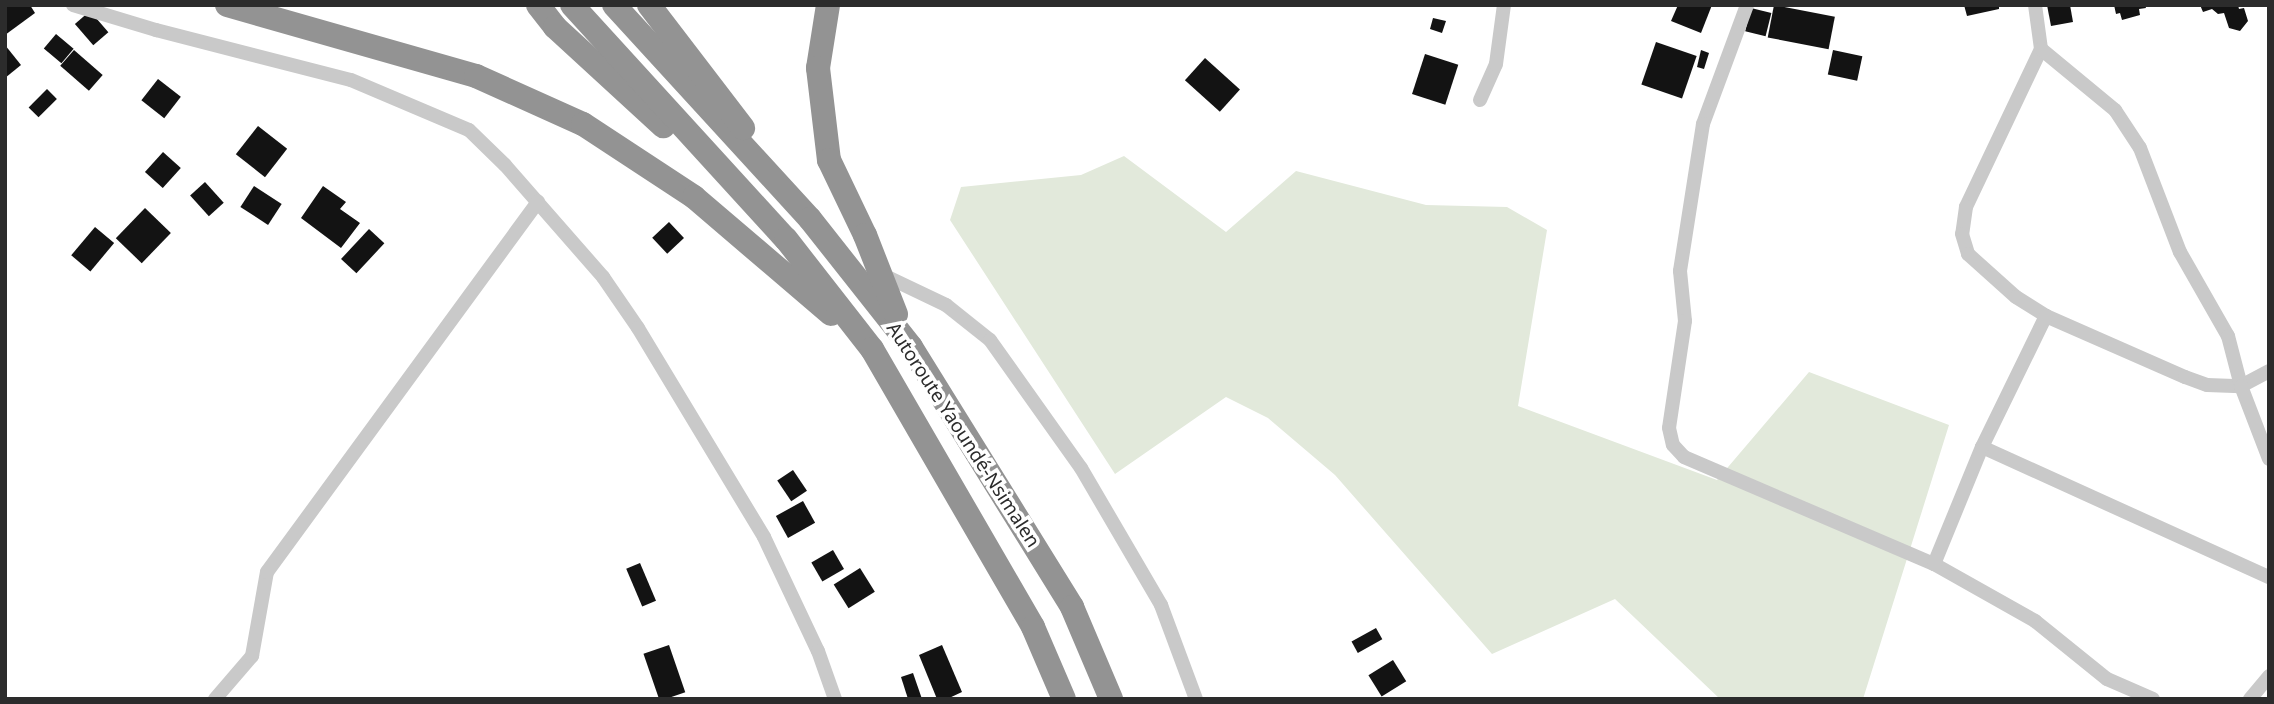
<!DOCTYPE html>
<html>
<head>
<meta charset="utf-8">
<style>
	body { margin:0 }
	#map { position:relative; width:2274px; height:704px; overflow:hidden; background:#fff; font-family:"Noto Sans",sans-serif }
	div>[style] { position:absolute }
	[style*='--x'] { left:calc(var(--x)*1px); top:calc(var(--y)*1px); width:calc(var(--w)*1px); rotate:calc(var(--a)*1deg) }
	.green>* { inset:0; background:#e2e9db }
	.building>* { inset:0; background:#131313; transform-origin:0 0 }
	.minor>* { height:14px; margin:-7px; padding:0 7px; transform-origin:7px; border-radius:7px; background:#c9c9c9 }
	.motorway>* { height:24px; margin:-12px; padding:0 12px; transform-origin:12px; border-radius:12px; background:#939393 }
	span { translate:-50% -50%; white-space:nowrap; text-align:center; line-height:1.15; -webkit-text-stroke:7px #fff; paint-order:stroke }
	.street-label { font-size:19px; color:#2c2c2c }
	.frame { position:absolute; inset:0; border:7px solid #2c2c2c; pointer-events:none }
</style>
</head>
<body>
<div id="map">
	<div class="green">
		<div style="clip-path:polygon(1124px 156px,1226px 232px,1296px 171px,1426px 205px,1507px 207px,1547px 230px,1518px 406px,1717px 480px,1809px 372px,1949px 425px,1863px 699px,1720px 699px,1615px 599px,1492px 654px,1335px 475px,1268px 418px,1226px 397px,1115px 474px,950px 220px,961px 187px,1081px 175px)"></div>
	</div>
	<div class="building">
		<div style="clip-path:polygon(5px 5px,30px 5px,35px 13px,5px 35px)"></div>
		<div style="clip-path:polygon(1678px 5px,1712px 5px,1701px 33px,1671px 21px)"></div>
		<div style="left:1774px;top:5px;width:62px;height:33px;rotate:11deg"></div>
		<div style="clip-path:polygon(1964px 5px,1999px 5px,1999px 9px,1967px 16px)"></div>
		<div style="clip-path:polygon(2047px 5px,2070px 5px,2073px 22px,2051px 26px)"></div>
		<div style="clip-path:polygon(2114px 5px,2145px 5px,2146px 8px,2139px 9px,2140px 15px,2122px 20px,2120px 13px,2116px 14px)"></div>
		<div style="clip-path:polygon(2200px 5px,2238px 5px,2239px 9px,2244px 8px,2248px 21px,2240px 31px,2229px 28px,2224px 13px,2218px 14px,2212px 9px,2203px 12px)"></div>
		<div style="left:1751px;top:8px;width:21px;height:24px;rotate:14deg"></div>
		<div style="left:90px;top:11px;width:28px;height:20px;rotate:49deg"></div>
		<div style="clip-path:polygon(1433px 18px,1446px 21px,1442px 33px,1430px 29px)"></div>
		<div style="left:56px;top:34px;width:23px;height:19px;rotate:40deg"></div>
		<div style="left:1656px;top:42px;width:43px;height:45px;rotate:19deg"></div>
		<div style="clip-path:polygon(5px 45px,21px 65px,5px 78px)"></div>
		<div style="left:74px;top:50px;width:38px;height:21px;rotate:41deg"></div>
		<div style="clip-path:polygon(1701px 50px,1709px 53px,1704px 69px,1697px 67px)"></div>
		<div style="left:1833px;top:50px;width:30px;height:25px;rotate:12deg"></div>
		<div style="left:1425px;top:54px;width:35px;height:42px;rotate:18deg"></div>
		<div style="left:1205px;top:58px;width:47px;height:30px;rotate:42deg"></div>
		<div style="left:158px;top:79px;width:29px;height:27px;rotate:38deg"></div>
		<div style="left:47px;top:89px;width:14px;height:26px;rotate:45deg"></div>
		<div style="left:258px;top:126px;width:37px;height:36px;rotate:38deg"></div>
		<div style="left:163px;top:152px;width:24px;height:27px;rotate:42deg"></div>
		<div style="left:205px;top:182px;width:28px;height:20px;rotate:48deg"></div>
		<div style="left:254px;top:186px;width:33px;height:25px;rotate:33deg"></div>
		<div style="clip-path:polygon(323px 186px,346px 202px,340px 209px,360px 223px,341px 248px,301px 218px)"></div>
		<div style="left:145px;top:208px;width:36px;height:42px;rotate:44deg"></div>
		<div style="left:669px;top:222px;width:22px;height:23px;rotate:47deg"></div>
		<div style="left:95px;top:227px;width:25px;height:37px;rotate:40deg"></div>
		<div style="left:369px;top:229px;width:21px;height:41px;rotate:43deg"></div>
		<div style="left:793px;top:470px;width:25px;height:19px;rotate:56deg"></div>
		<div style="left:803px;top:501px;width:25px;height:31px;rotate:61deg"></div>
		<div style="left:833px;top:550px;width:22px;height:25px;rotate:60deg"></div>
		<div style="left:640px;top:563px;width:41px;height:15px;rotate:67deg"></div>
		<div style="left:860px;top:568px;width:28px;height:31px;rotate:58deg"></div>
		<div style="left:1376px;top:628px;width:13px;height:28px;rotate:61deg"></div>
		<div style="left:669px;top:645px;width:50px;height:27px;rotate:71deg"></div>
		<div style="clip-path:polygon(942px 645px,962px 692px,947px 699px,937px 699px,919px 655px)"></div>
		<div style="left:1393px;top:660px;width:25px;height:29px;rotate:58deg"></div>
		<div style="clip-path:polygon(913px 673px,922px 699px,908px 699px,901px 677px)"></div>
	</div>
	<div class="minor">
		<div style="--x:73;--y:5;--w:87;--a:16.8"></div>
		<div style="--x:156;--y:30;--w:201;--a:14.4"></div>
		<div style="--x:351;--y:80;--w:128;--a:23"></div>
		<div style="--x:469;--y:130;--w:50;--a:44.2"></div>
		<div style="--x:505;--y:165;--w:149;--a:48.8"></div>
		<div style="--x:603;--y:277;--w:62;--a:55.5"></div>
		<div style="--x:638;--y:328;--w:244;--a:58.9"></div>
		<div style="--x:764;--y:537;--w:126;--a:64.7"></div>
		<div style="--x:818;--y:651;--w:51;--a:70.5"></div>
		<div style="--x:1747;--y:5;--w:127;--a:110.3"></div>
		<div style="--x:1703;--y:124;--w:149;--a:98.9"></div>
		<div style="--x:1680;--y:271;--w:50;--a:84.3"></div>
		<div style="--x:1685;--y:321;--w:108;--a:98.5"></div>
		<div style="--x:1669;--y:428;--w:17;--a:77"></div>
		<div style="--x:1673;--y:445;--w:16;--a:47"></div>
		<div style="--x:1684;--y:457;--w:272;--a:23.2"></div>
		<div style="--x:1934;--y:564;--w:116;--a:29.4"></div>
		<div style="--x:2035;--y:621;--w:92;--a:38.9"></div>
		<div style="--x:2107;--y:679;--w:50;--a:23.5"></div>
		<div style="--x:2035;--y:5;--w:44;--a:82.2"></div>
		<div style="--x:2041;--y:49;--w:175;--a:115.4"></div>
		<div style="--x:1966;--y:207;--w:27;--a:98"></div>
		<div style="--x:1962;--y:234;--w:21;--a:73"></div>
		<div style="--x:1968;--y:254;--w:64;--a:41.9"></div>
		<div style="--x:2016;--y:297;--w:36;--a:32"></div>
		<div style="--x:2046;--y:316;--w:152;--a:23.7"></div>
		<div style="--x:2185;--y:377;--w:23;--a:20"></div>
		<div style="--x:2207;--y:385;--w:34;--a:2"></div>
		<div style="--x:2241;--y:386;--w:32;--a:-28"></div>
		<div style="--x:2041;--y:49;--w:96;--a:39.5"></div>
		<div style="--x:2115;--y:110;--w:45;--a:56.7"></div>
		<div style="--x:2140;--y:148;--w:111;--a:69"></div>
		<div style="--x:2180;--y:252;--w:97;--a:60.3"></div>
		<div style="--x:2228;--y:336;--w:52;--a:75.4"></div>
		<div style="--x:2241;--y:386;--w:78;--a:69"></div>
		<div style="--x:1480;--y:100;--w:39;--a:-66"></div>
		<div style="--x:1496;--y:64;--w:60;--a:-82.3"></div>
		<div style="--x:879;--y:273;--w:74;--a:25.5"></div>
		<div style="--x:946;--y:305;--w:56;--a:38.5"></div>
		<div style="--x:990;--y:340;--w:157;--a:54.6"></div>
		<div style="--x:1081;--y:468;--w:159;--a:59.7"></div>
		<div style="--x:1161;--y:605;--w:100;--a:69.6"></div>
		<div style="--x:1982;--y:447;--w:315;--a:24.4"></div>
		<div style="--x:1934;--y:564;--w:126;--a:-67.7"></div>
		<div style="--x:1982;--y:447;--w:146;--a:-64"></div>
		<div style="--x:215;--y:699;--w:57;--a:-49.3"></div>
		<div style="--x:252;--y:656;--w:85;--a:-79.9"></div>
		<div style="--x:267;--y:572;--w:459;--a:-53.8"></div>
		<div style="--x:2250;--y:699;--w:30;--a:-50"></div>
	</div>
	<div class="motorway">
		<div style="--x:227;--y:5;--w:259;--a:15.9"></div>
		<div style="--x:476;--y:76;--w:117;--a:24.2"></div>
		<div style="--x:583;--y:124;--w:133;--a:33.3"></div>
		<div style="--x:694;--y:197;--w:180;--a:40.5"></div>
		<div style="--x:538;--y:5;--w:28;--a:52"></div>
		<div style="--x:555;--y:27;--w:147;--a:42.5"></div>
		<div style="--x:572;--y:5;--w:317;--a:47.6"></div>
		<div style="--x:786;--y:239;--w:140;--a:52"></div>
		<div style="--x:872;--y:349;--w:321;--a:59.9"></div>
		<div style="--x:1033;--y:627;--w:78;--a:66.7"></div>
		<div style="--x:614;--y:5;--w:290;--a:47.5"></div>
		<div style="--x:810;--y:219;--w:163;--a:51.7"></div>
		<div style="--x:911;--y:347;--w:306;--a:58.2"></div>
		<div style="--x:1072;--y:607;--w:100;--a:67"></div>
		<div style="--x:649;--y:5;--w:155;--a:52.6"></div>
		<div style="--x:828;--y:5;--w:64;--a:99"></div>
		<div style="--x:818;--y:68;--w:93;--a:83.2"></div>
		<div style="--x:829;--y:160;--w:83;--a:64.4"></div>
		<div style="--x:865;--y:235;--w:85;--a:68.6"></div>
	</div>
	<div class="street-label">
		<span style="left:963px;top:435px;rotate:57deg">Autoroute Yaoundé-Nsimalen</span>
	</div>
	<div class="frame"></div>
</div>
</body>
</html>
